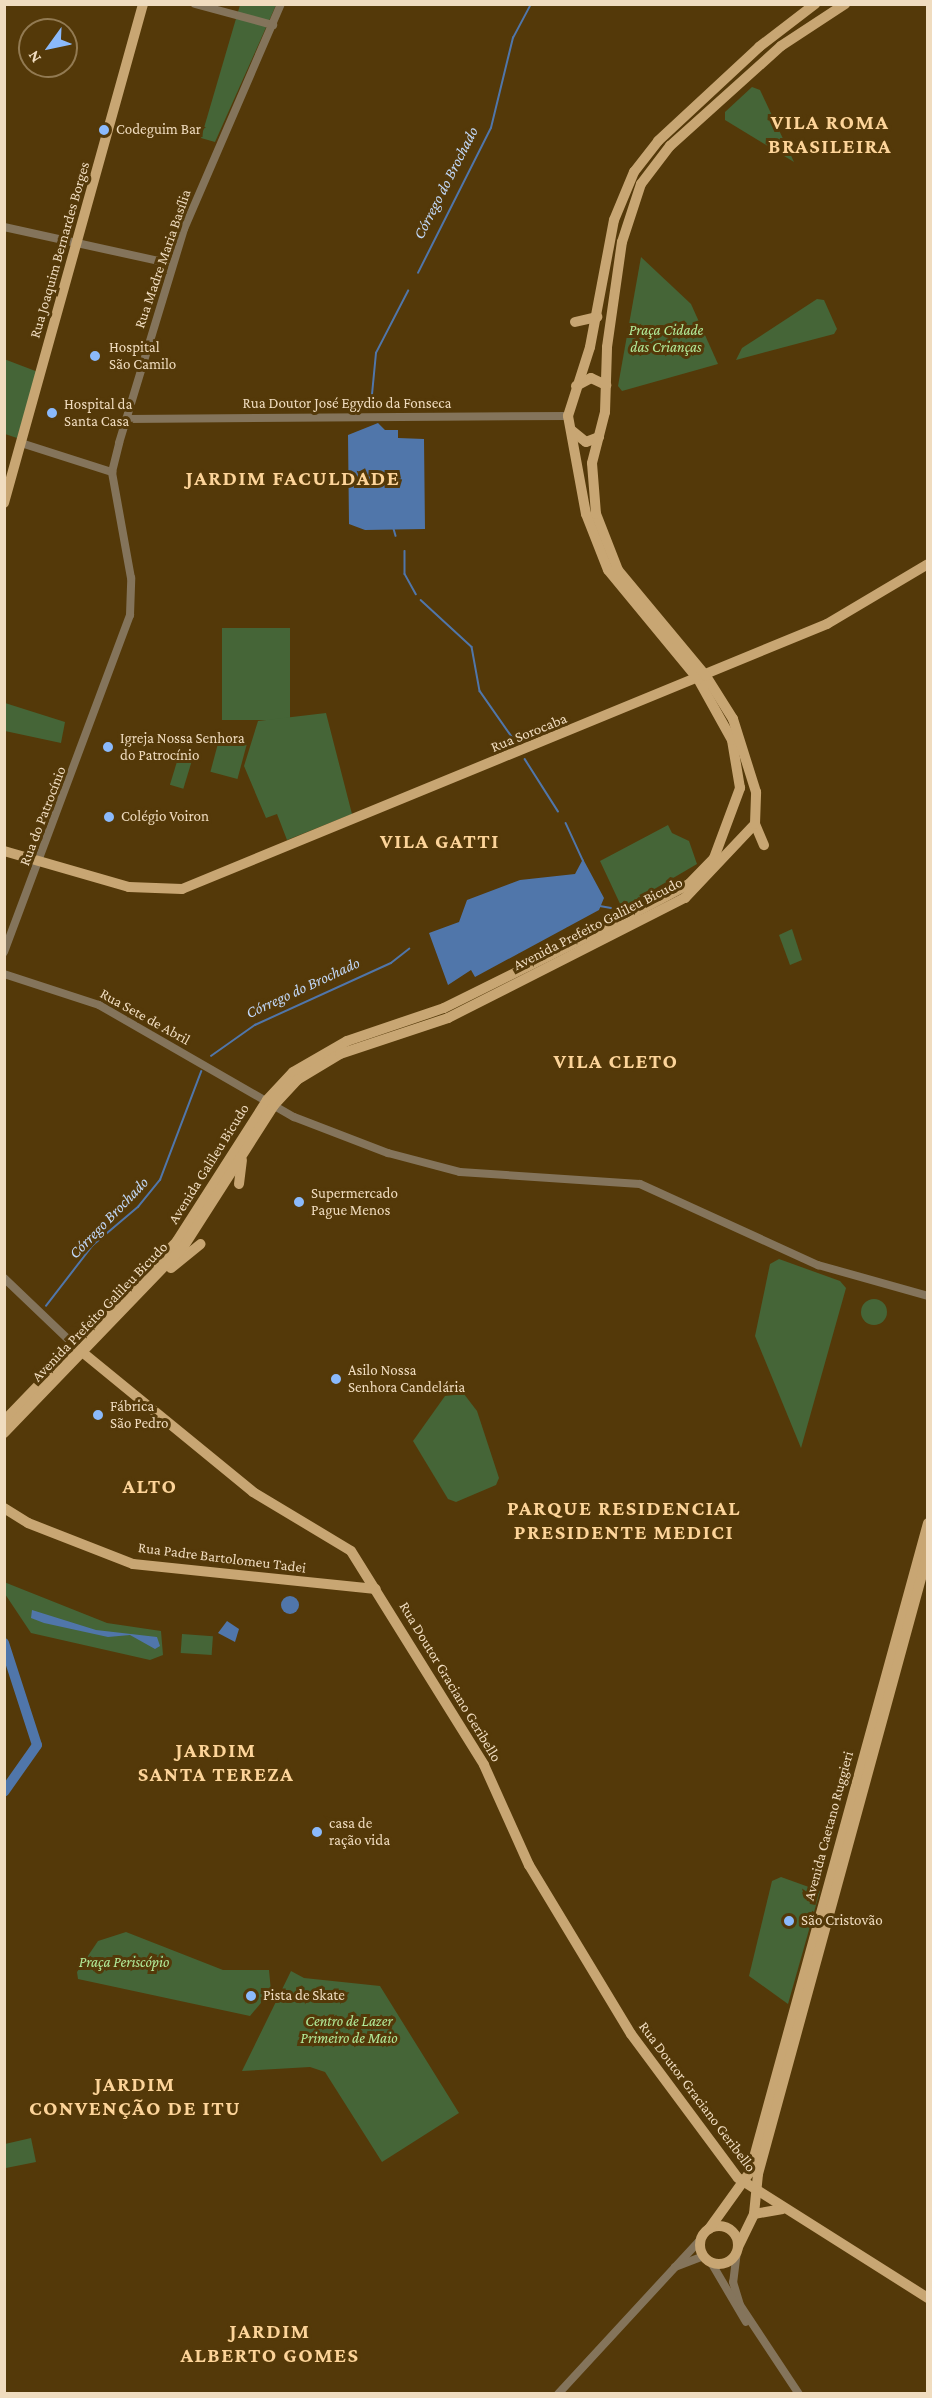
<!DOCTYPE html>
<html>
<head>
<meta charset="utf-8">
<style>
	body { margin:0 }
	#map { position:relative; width:932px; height:2398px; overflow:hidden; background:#543909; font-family:"Crimson Pro",serif }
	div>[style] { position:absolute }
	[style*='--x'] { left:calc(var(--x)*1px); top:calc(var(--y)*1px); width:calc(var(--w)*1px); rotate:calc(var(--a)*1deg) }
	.green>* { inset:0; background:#456537; transform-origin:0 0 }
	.round { border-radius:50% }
	.water>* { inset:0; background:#5076aa }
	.stream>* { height:1.5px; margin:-0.75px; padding:0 0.75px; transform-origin:0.75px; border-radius:0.75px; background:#5076aa }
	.river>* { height:10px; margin:-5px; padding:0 5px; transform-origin:5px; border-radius:5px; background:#5076aa }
	.minor>* { height:8px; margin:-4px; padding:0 4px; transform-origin:4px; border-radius:4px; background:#84745b }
	.major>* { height:10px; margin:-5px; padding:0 5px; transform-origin:5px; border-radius:5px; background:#c8a673 }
	.major>.ring { margin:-5px; padding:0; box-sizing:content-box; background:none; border:10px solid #c8a673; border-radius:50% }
	.dots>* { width:16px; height:16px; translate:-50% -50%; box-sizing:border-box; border:3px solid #543909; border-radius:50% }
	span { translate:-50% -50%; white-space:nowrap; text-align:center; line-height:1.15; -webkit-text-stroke:6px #543909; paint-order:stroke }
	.poi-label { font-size:15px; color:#f0dcbf }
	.left { translate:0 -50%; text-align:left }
	.street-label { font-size:15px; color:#f0dcbf }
	.park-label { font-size:15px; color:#b1ea99; font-style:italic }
	.water-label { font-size:16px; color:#c1d7f6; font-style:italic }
	.district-label { font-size:21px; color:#fdd499; font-weight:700; letter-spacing:1.5px }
	.frame { position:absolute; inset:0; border:6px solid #f0dcbf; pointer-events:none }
	.north { position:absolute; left:18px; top:18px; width:60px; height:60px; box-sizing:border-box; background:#543909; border:2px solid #927a52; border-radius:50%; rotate:237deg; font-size:16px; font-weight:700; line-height:24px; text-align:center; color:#f0dcbf }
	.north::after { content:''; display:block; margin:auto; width:21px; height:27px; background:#8bbafc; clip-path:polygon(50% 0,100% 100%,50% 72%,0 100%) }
</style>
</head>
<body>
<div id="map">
	<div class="green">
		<div style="clip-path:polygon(240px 5px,276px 5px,215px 142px,201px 138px)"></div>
		<div style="clip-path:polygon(752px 87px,760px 90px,794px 162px,725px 120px,725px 112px)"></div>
		<div style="clip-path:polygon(641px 257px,691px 304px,718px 364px,622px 391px,618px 386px)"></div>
		<div style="clip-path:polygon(817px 299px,824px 300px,837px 329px,834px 334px,736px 360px,742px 348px)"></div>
		<div style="clip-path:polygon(4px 359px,38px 372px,17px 438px,5px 434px)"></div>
		<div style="left:222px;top:628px;width:68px;height:92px"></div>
		<div style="clip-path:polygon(5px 703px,65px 722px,61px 743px,5px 731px)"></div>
		<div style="clip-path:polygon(326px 713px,352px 814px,287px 840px,277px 814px,266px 818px,244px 766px,258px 721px)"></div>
		<div style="left:220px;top:736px;width:28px;height:37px;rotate:15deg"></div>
		<div style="left:179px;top:755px;width:14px;height:31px;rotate:17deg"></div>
		<div style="clip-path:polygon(668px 825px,672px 833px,689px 841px,697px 864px,622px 908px,600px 861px)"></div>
		<div style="clip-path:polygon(792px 929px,802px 960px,790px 965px,779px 935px)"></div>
		<div style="clip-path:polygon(779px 1259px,840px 1281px,846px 1288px,801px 1448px,755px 1336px,770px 1264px)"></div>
		<div class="round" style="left:861px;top:1299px;width:26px;height:26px"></div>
		<div style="clip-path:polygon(464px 1394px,477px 1411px,499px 1478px,496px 1485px,456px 1502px,448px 1499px,413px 1441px,445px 1396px)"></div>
		<div style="clip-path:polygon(4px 1582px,107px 1623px,161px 1631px,163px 1655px,150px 1660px,31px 1633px,5px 1594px)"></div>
		<div style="left:182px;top:1634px;width:31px;height:19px;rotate:4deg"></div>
		<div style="clip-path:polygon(781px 1877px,820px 1891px,788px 2004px,749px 1976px,772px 1881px)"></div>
		<div style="clip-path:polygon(126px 1932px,223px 1970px,269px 1970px,271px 1991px,250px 2016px,78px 1979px,77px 1972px,98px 1941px)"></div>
		<div style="clip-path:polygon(291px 1971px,304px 1978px,380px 1986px,459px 2113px,382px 2162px,325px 2072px,310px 2067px,242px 2071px)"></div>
		<div style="clip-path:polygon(31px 2138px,36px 2162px,6px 2168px,5px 2144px)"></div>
	</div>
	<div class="water">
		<div style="clip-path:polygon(378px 423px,385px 430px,398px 430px,398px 438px,424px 439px,425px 529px,365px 530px,349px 524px,348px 435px)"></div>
		<div style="clip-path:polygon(583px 859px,604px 898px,599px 910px,475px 977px,471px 970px,448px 985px,429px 933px,459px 922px,467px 900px,520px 880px,575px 874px)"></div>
		<div class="round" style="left:281px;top:1596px;width:18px;height:18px"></div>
		<div style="clip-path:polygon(32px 1610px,96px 1630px,157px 1637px,160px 1646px,155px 1649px,130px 1635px,108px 1637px,44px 1623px,31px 1618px)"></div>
		<div style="clip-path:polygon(227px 1621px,239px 1629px,235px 1642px,218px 1633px)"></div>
	</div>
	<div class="stream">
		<div style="--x:418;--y:273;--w:162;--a:-63.3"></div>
		<div style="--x:491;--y:128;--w:93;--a:-76.3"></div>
		<div style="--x:513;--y:38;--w:38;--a:-62"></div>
		<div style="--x:371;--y:405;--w:52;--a:-84.5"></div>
		<div style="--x:376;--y:353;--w:70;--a:-62.7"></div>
		<div style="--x:394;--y:529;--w:7;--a:74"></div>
		<div style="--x:405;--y:551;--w:23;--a:90"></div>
		<div style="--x:405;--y:574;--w:23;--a:61"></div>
		<div style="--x:421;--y:600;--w:69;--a:42.7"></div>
		<div style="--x:472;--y:647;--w:45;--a:79.7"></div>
		<div style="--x:480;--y:691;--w:61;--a:55"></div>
		<div style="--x:525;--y:759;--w:62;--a:57.6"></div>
		<div style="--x:566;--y:823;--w:41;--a:65.3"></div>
		<div style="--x:600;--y:906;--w:11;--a:10"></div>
		<div style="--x:616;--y:909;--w:14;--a:-4"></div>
		<div style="--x:630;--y:908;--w:58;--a:-28.8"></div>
		<div style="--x:211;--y:1056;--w:54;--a:-35.2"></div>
		<div style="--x:255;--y:1025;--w:149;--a:-24.5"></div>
		<div style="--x:391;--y:963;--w:23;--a:-38"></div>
		<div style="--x:46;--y:1306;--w:77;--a:-52.4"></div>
		<div style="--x:93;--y:1245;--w:59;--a:-40.2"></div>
		<div style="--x:138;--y:1207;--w:35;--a:-51"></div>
		<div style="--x:160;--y:1180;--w:116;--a:-69.2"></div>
	</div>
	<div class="river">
		<div style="--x:4;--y:1643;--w:107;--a:72.1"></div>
		<div style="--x:37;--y:1745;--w:57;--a:125.1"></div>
	</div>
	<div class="minor">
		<div style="--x:195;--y:4;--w:81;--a:15.1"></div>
		<div style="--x:4;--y:227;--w:172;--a:12.4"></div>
		<div style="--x:126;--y:419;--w:442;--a:-0.4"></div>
		<div style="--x:21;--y:443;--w:96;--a:17.7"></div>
		<div style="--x:4;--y:952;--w:360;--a:-69.5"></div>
		<div style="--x:130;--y:615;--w:37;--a:-88"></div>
		<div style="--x:131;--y:578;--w:108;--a:-100.2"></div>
		<div style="--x:112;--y:472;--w:30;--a:-76"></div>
		<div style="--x:119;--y:443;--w:224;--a:-73.1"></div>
		<div style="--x:184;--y:229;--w:245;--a:-66.7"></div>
		<div style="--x:4;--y:974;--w:100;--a:18.1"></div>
		<div style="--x:99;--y:1005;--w:225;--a:29.9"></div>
		<div style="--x:294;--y:1117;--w:101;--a:21"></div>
		<div style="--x:388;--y:1153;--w:74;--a:14.8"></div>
		<div style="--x:460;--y:1172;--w:180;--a:3.8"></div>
		<div style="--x:640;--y:1184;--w:196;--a:24.5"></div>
		<div style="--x:818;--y:1265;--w:114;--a:15.7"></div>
		<div style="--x:4;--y:1278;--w:97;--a:43.7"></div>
		<div style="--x:737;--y:2251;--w:31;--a:97"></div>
		<div style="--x:733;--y:2282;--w:24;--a:73"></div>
		<div style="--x:740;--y:2305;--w:107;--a:56.5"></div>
		<div style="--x:712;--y:2264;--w:67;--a:59.6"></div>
		<div style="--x:675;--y:2267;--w:30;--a:-21"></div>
		<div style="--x:558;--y:2394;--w:211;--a:-47.3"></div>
	</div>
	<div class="major">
		<div style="--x:575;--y:322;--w:23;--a:-13"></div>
		<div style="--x:576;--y:386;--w:17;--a:-28"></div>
		<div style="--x:591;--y:378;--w:17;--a:25"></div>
		<div style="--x:571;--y:430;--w:19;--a:39"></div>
		<div style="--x:586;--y:442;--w:14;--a:-21"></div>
		<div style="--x:4;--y:503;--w:518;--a:-74.43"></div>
		<div style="--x:755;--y:824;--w:23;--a:67"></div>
		<div style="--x:4;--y:851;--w:130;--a:16.1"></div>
		<div style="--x:129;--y:887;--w:53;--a:2.2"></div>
		<div style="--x:182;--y:889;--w:697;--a:-22.34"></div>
		<div style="--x:827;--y:624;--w:117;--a:-30.7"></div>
		<div style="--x:239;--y:1184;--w:24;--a:-83"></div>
		<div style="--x:171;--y:1268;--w:38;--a:-39"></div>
		<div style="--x:76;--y:1347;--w:229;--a:39.3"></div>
		<div style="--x:253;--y:1492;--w:114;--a:31"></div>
		<div style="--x:351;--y:1551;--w:252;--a:58.1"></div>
		<div style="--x:484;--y:1765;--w:110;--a:65.8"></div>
		<div style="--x:529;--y:1865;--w:197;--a:58.9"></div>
		<div style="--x:631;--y:2034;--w:179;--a:53.4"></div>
		<div style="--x:738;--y:2178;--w:225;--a:32.3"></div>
		<div style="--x:4;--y:1421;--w:250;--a:-46.1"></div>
		<div style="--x:177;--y:1241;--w:167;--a:-57.4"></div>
		<div style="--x:267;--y:1100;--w:38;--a:-47"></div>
		<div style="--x:293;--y:1072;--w:62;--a:-29.9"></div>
		<div style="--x:347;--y:1041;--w:102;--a:-18.8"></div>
		<div style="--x:444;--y:1008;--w:198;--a:-26.4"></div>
		<div style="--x:621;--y:920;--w:77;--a:-27.9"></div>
		<div style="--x:689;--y:884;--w:36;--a:-46"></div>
		<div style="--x:714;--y:858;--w:75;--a:-69.6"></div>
		<div style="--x:740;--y:788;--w:49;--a:-99.5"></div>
		<div style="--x:732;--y:740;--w:70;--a:-119.1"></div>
		<div style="--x:698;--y:679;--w:141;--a:-129.5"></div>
		<div style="--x:608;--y:570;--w:60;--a:-111.4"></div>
		<div style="--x:586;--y:514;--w:100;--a:-100.4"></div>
		<div style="--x:568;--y:416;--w:72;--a:-72.3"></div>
		<div style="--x:590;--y:347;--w:129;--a:-79.3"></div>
		<div style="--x:614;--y:220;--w:52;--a:-67.4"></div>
		<div style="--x:634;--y:172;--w:39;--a:-52"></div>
		<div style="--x:658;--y:141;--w:138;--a:-42.9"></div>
		<div style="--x:759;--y:47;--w:71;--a:-37.5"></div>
		<div style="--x:4;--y:1433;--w:260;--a:-46.1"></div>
		<div style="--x:184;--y:1246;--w:167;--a:-57.4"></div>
		<div style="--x:274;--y:1105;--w:34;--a:-47"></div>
		<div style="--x:297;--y:1080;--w:50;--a:-31.2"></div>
		<div style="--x:340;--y:1054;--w:114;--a:-18.4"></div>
		<div style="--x:448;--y:1018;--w:266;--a:-26.9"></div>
		<div style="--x:685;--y:898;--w:102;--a:-46.6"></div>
		<div style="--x:755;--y:824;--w:32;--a:-88"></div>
		<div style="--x:756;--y:792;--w:77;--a:-107.5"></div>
		<div style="--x:733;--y:719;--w:51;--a:-122.1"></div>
		<div style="--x:706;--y:676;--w:138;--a:-129.7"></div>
		<div style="--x:618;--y:570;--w:60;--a:-111.4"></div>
		<div style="--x:596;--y:514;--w:51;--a:-94.5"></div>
		<div style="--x:592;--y:463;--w:53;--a:-75.7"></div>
		<div style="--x:605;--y:412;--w:65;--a:-88.2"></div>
		<div style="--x:607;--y:347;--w:106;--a:-81.9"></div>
		<div style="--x:622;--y:242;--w:61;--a:-71.9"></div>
		<div style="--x:641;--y:184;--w:48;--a:-52.7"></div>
		<div style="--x:670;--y:146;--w:149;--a:-42"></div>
		<div style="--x:781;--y:46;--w:77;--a:-33.3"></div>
		<div style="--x:4;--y:1508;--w:28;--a:32"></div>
		<div style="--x:28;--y:1523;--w:113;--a:21.3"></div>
		<div style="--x:133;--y:1564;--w:244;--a:5.9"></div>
		<div style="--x:754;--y:2214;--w:29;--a:-10"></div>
		<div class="ring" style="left:700px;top:2226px;width:28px;height:28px"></div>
		<div style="--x:709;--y:2229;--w:70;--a:-54.3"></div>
		<div style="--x:750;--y:2172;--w:673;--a:-74.66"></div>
		<div style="--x:738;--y:2247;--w:37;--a:-64"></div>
		<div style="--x:754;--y:2214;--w:40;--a:-84.3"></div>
		<div style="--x:758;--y:2174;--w:644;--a:-74.69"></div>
	</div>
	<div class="dots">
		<div style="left:104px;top:130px;background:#8bbafc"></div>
		<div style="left:95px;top:356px;background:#8bbafc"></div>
		<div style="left:52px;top:413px;background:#8bbafc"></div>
		<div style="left:108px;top:747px;background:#8bbafc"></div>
		<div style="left:109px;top:817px;background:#8bbafc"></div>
		<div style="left:299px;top:1202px;background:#8bbafc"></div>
		<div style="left:336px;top:1379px;background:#8bbafc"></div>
		<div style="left:98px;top:1415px;background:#8bbafc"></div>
		<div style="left:317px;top:1832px;background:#8bbafc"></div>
		<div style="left:789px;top:1921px;background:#8bbafc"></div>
		<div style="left:251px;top:1996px;background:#8bbafc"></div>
	</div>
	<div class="poi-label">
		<span class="left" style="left:116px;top:130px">Codeguim Bar</span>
		<span class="left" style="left:109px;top:356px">Hospital<br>São Camilo</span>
		<span class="left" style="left:64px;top:413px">Hospital da<br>Santa Casa</span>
		<span class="left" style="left:120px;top:747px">Igreja Nossa Senhora<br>do Patrocínio</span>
		<span class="left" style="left:121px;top:817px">Colégio Voiron</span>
		<span class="left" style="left:311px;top:1202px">Supermercado<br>Pague Menos</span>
		<span class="left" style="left:348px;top:1379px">Asilo Nossa<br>Senhora Candelária</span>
		<span class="left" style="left:110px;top:1415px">Fábrica<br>São Pedro</span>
		<span class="left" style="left:329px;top:1832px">casa de<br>ração vida</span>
		<span class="left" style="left:801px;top:1921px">São Cristovão</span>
		<span class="left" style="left:263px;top:1996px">Pista de Skate</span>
	</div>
	<div class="street-label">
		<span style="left:60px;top:250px;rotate:-74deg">Rua Joaquim Bernardes Borges</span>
		<span style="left:163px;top:259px;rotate:-71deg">Rua Madre Maria Basília</span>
		<span style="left:347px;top:404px">Rua Doutor José Egydio da Fonseca</span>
		<span style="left:529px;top:733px;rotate:-22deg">Rua Sorocaba</span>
		<span style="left:43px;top:816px;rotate:-69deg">Rua do Patrocínio</span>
		<span style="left:598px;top:924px;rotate:-27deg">Avenida Prefeito Galileu Bicudo</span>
		<span style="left:145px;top:1017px;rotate:29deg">Rua Sete de Abril</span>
		<span style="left:209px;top:1164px;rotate:-58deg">Avenida Galileu Bicudo</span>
		<span style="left:100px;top:1312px;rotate:-46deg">Avenida Prefeito Galileu Bicudo</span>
		<span style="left:222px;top:1558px;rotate:7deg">Rua Padre Bartolomeu Tadei</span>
		<span style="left:450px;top:1682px;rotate:59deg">Rua Doutor Graciano Geribello</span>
		<span style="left:829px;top:1826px;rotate:-75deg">Avenida Caetano Ruggieri</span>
		<span style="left:697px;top:2097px;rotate:53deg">Rua Doutor Graciano Geribello</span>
	</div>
	<div class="park-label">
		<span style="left:666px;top:339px">Praça Cidade<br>das Crianças</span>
		<span style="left:124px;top:1963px">Praça Periscópio</span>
		<span style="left:349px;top:2030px">Centro de Lazer<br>Primeiro de Maio</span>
	</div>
	<div class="water-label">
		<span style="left:446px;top:183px;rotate:-63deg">Córrego do Brochado</span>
		<span style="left:303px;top:988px;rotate:-25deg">Córrego do Brochado</span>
		<span style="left:109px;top:1218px;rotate:-46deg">Córrego Brochado</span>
	</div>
	<div class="district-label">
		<span style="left:830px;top:134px">VILA ROMA<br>BRASILEIRA</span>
		<span style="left:293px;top:478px">JARDIM FACULDADE</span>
		<span style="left:440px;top:841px">VILA GATTI</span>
		<span style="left:616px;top:1061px">VILA CLETO</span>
		<span style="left:150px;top:1486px">ALTO</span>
		<span style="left:624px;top:1520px">PARQUE RESIDENCIAL<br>PRESIDENTE MEDICI</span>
		<span style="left:216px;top:1762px">JARDIM<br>SANTA TEREZA</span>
		<span style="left:135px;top:2096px">JARDIM<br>CONVENÇÃO DE ITU</span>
		<span style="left:270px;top:2343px">JARDIM<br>ALBERTO GOMES</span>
	</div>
	<div class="frame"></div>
	<div class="north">N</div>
</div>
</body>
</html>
